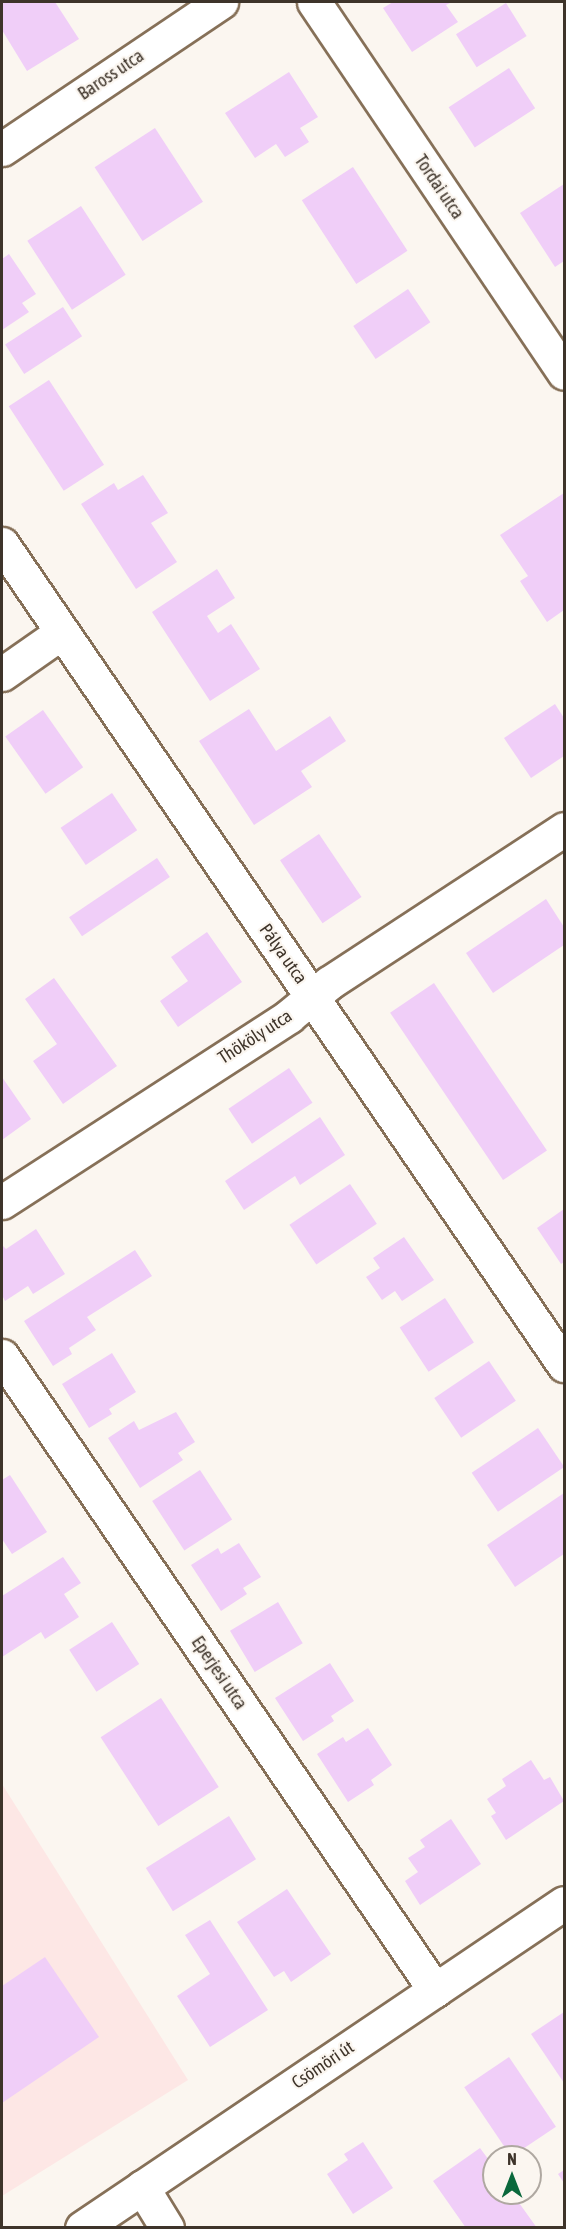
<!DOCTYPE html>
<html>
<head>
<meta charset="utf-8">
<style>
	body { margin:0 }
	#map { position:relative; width:566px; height:2229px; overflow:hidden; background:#fbf6f0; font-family:"Asap Condensed",sans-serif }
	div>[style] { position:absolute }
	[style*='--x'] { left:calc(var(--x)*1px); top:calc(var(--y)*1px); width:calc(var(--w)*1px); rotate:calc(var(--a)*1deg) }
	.education>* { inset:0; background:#fde7e5 }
	.building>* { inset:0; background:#f0cef8; transform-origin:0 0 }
	.roads { filter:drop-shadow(2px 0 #867058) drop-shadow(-2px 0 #867058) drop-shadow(0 2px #867058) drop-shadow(0 -2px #867058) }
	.minor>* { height:33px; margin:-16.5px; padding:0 16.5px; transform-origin:16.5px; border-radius:16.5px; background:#fff }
	.tertiary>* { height:33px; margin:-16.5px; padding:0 16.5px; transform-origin:16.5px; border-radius:16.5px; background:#fff }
	.secondary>* { height:33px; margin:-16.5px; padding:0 16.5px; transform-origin:16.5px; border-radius:16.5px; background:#fff }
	span { translate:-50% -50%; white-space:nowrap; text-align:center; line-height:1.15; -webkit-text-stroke:4.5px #fbf6f0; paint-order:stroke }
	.street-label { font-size:18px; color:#3e342a }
	.frame { position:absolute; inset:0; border:3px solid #3e342a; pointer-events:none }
	.north { position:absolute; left:482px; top:2145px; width:60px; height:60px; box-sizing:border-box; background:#fbf6f0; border:2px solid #afa8a1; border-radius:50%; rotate:0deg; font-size:16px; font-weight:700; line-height:24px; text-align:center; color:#3e342a }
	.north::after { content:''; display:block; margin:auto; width:21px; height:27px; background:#0a683c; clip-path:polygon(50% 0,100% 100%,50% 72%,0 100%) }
</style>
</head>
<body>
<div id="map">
	<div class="education">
		<div style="clip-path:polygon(2px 1784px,188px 2080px,2px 2196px)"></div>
	</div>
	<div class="building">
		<div style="clip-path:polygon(2px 2px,55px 2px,79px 39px,27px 71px,2px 30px)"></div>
		<div style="clip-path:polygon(393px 2px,452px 2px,446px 5px,458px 22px,412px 52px,383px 8px)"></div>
		<div style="left:506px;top:3px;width:39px;height:59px;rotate:58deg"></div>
		<div style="left:509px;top:68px;width:48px;height:72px;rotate:57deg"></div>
		<div style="clip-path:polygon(289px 72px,318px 117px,300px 128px,309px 142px,285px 157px,276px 144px,255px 158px,225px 113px)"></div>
		<div style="left:155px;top:128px;width:88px;height:72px;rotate:57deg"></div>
		<div style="left:353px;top:167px;width:100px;height:61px;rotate:57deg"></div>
		<div style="clip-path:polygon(564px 184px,564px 261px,555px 267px,520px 213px)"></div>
		<div style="left:81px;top:206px;width:82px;height:64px;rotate:57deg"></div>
		<div style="clip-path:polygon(9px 254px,36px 294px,22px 303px,29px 312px,2px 330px,2px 259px)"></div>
		<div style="left:408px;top:289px;width:40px;height:66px;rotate:56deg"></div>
		<div style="left:63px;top:307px;width:35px;height:69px;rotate:57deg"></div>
		<div style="left:49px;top:380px;width:101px;height:48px;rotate:57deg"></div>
		<div style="clip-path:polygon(143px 475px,168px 513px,151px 523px,177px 562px,136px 589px,81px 504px,114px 483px,118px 490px)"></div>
		<div style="clip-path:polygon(564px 493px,564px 610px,547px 622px,520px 581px,528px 576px,500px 535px)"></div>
		<div style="clip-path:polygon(217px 569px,235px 598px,207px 616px,218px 633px,231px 624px,260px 669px,210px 701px,152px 612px)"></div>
		<div style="clip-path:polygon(555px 704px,564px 718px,564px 756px,531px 778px,504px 738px)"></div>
		<div style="clip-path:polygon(249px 709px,276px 751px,330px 716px,346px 741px,301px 771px,312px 787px,254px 825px,199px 741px)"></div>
		<div style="left:43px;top:710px;width:70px;height:46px;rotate:55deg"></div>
		<div style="left:112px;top:793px;width:45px;height:62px;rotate:56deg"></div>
		<div style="left:319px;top:834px;width:76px;height:47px;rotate:56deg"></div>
		<div style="left:157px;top:858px;width:23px;height:106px;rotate:56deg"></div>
		<div style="clip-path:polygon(546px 899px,564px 927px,564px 945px,493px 993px,466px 953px)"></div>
		<div style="clip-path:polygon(207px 932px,242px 982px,178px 1027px,160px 1001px,188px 981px,171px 957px)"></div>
		<div style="clip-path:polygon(54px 978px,117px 1066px,63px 1104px,33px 1061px,57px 1044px,25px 999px)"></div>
		<div style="left:434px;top:983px;width:202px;height:53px;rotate:56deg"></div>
		<div style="left:289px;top:1068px;width:42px;height:73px;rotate:56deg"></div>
		<div style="clip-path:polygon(2px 1077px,31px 1119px,2px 1140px)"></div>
		<div style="clip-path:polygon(320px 1117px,345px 1155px,300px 1185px,295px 1176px,244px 1210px,225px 1181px)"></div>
		<div style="left:350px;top:1184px;width:48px;height:73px;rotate:56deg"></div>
		<div style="clip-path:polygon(564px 1209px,564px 1262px,561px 1264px,537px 1228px)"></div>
		<div style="clip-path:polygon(36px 1229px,65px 1274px,33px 1294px,28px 1286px,5px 1301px,2px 1295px,2px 1245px,6px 1249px)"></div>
		<div style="clip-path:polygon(404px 1237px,434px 1280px,402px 1301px,395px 1291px,382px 1300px,366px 1277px,380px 1268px,373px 1258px)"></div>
		<div style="clip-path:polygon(135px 1250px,152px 1276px,87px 1317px,96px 1330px,69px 1348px,72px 1354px,53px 1366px,24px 1321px)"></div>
		<div style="left:445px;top:1298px;width:53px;height:54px;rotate:57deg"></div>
		<div style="clip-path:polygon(112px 1353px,136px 1392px,109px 1409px,112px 1414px,89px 1428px,62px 1384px)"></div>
		<div style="left:489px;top:1361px;width:48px;height:66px;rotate:56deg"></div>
		<div style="clip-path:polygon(176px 1412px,195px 1442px,178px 1453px,183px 1460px,140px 1488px,108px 1438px,134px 1421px,139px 1430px)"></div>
		<div style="left:538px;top:1428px;width:47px;height:80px;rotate:56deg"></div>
		<div style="left:200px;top:1470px;width:59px;height:57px;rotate:57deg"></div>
		<div style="clip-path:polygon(10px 1475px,47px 1532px,12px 1554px,2px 1539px,2px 1480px)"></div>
		<div style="clip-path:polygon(564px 1493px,564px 1554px,515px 1587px,487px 1545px)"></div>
		<div style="clip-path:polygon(239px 1543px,261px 1577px,243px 1588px,247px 1594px,221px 1611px,191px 1565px,218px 1548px,221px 1554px)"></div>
		<div style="clip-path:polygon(63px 1557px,81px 1583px,64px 1594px,79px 1617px,45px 1639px,41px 1632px,2px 1657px,2px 1596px)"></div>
		<div style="left:278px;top:1602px;width:48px;height:56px;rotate:59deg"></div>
		<div style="left:112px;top:1622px;width:50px;height:51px;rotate:57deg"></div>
		<div style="clip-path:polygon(330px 1663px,354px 1701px,331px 1716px,334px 1721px,303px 1741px,275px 1698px)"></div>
		<div style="left:161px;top:1698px;width:106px;height:72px;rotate:57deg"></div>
		<div style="clip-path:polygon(368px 1728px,392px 1765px,371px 1780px,374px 1785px,348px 1802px,317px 1754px,343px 1737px,346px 1742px)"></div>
		<div style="clip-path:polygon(531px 1760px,544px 1780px,550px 1777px,564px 1801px,506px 1840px,491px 1816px,496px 1813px,487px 1799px,506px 1786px,502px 1779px)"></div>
		<div style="left:229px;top:1816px;width:51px;height:98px;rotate:58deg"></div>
		<div style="clip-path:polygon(451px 1819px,481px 1864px,420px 1905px,405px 1881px,418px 1872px,408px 1858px,425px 1847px,420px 1840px)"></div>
		<div style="clip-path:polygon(287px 1889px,331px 1954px,291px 1982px,284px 1971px,274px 1977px,237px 1922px)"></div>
		<div style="clip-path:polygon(210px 1920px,268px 2010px,210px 2047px,177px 1996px,210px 1974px,185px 1935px)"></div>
		<div style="clip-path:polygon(45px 1957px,99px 2037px,2px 2103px,2px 1986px)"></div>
		<div style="clip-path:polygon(564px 2012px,564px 2083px,531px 2034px)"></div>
		<div style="left:509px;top:2057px;width:84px;height:54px;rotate:56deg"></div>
		<div style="clip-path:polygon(363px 2142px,393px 2188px,353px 2214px,327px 2174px,348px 2160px,344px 2154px)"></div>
		<div style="clip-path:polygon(480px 2148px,494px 2167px,494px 2193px,512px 2193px,537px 2228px,466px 2228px,433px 2181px)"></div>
		<div style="clip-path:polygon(564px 2170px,564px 2183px,558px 2174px)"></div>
	</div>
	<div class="roads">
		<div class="minor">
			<div style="--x:314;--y:2;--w:447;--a:56"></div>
			<div style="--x:2;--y:149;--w:264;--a:-33.9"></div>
			<div style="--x:2;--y:674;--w:73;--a:-35"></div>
			<div style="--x:2;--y:1202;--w:342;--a:-32.9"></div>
			<div style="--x:289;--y:1016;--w:52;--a:-39.5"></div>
			<div style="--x:329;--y:983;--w:281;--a:-33.2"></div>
			<div style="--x:2;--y:1356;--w:768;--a:55.67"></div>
		</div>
		<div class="tertiary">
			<div style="--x:2;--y:544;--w:995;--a:55.61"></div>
			<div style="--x:142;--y:2187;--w:48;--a:58.6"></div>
		</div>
		<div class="secondary">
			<div style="--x:82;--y:2228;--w:581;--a:-33.99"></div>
		</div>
	</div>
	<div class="street-label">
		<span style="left:111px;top:75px;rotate:-34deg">Baross utca</span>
		<span style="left:439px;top:187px;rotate:56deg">Tordai utca</span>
		<span style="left:283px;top:954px;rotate:55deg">Pálya utca</span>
		<span style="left:255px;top:1037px;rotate:-33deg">Thököly utca</span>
		<span style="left:219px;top:1673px;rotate:56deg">Eperjesi utca</span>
		<span style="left:323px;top:2065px;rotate:-34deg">Csömöri út</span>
	</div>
	<div class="frame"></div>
	<div class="north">N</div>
</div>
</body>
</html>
